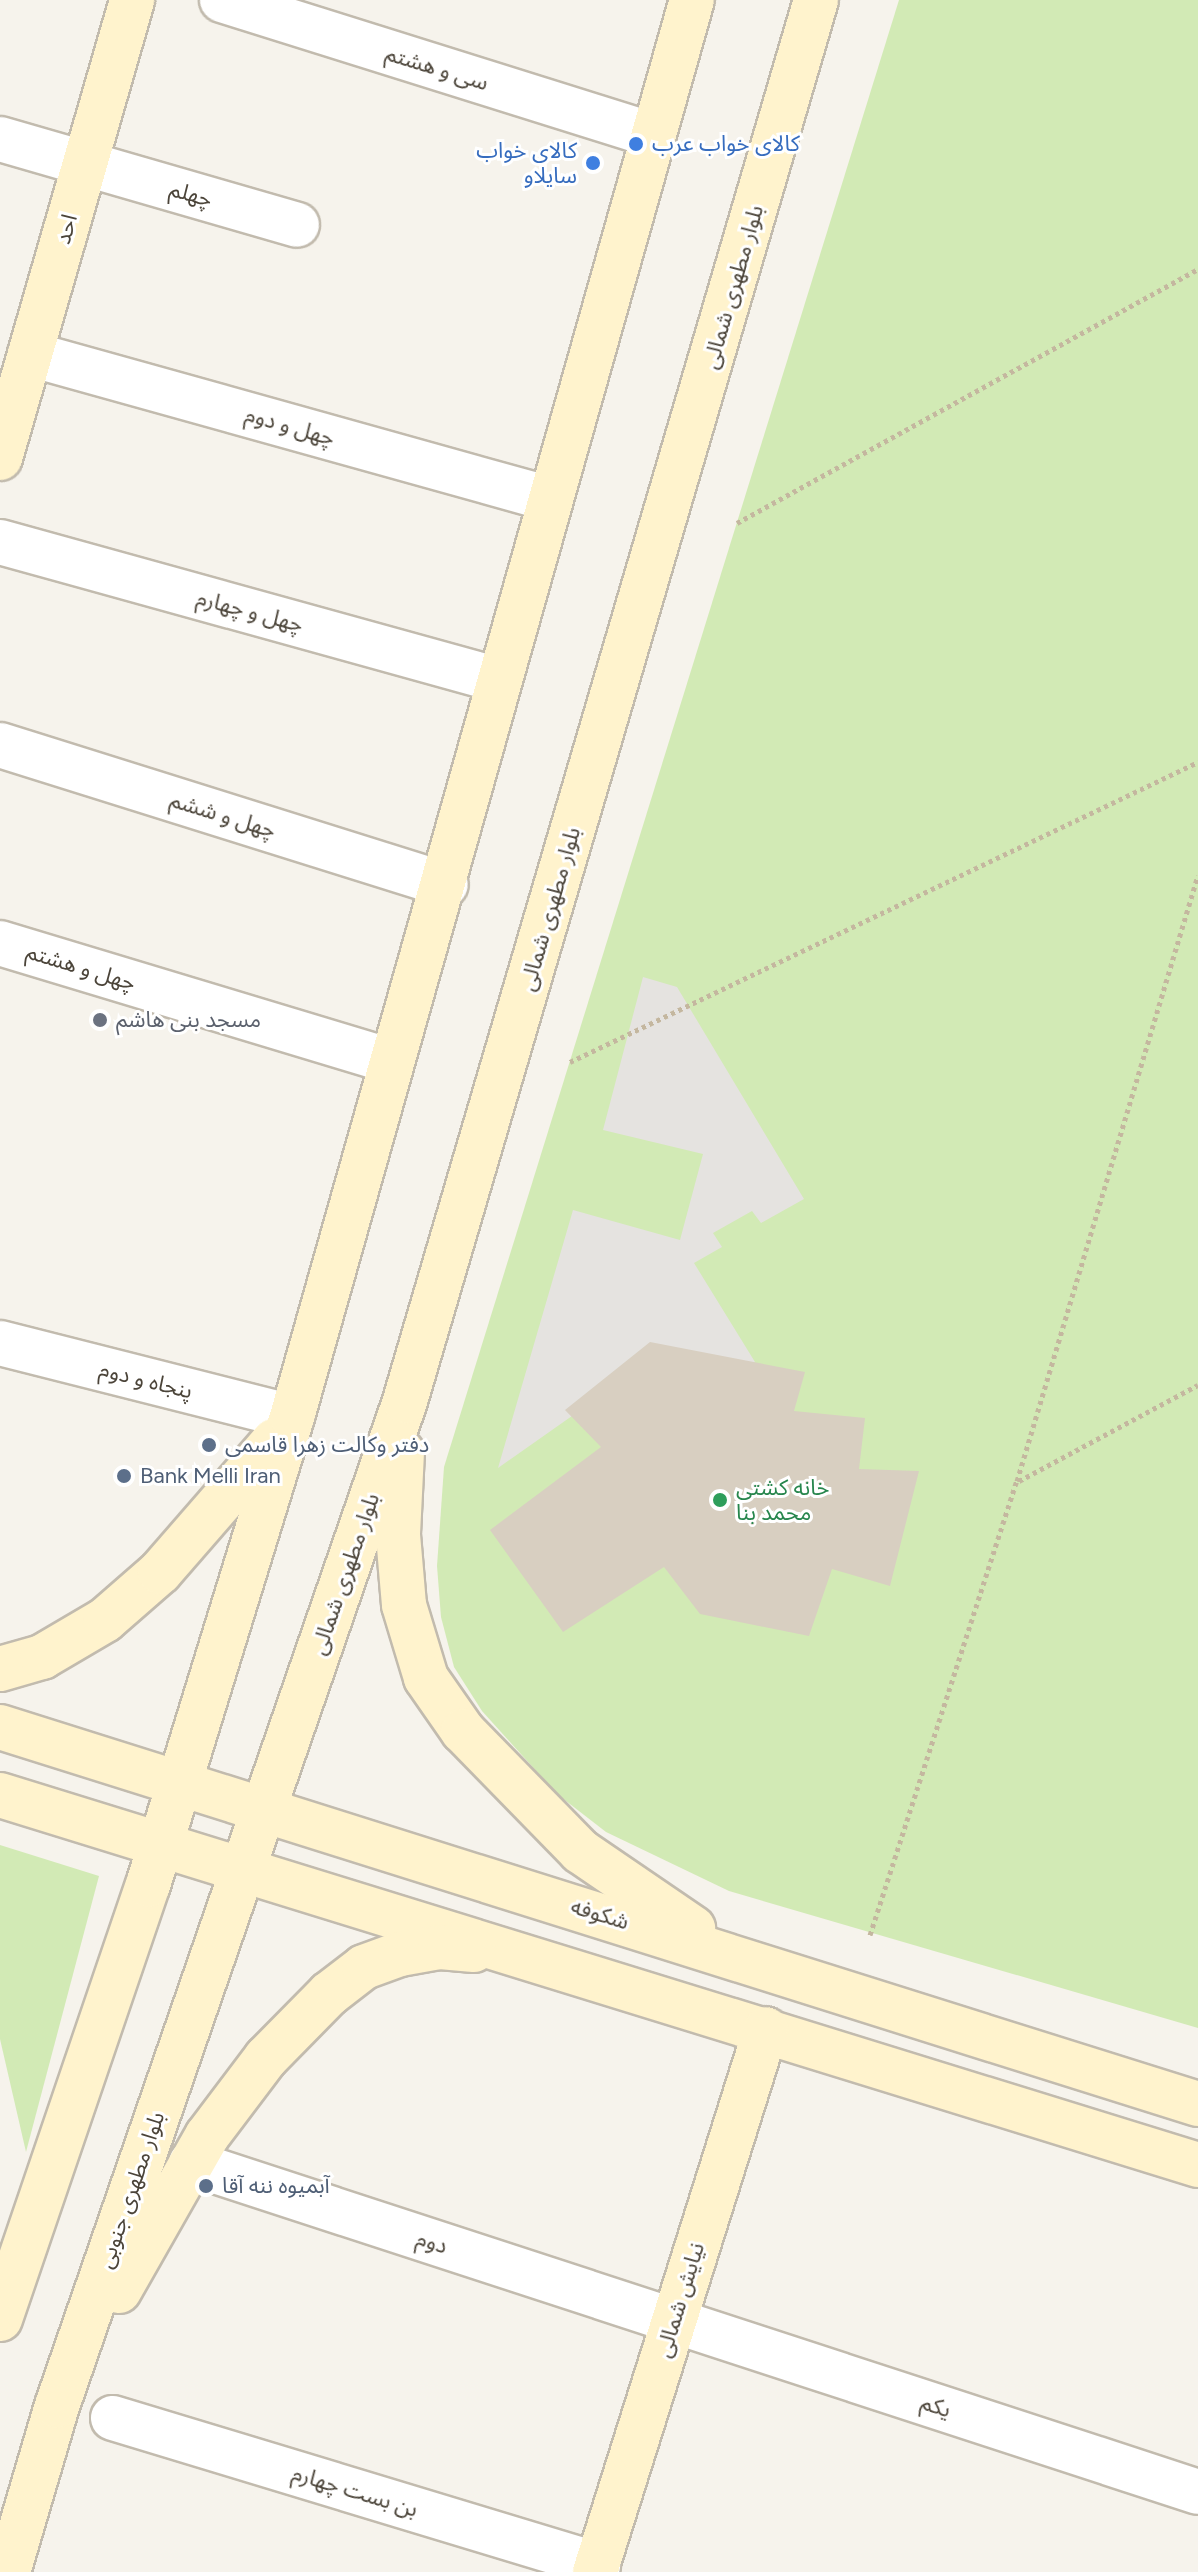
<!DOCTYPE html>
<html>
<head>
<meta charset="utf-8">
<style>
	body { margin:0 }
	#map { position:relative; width:1198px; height:2572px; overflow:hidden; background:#f6f3ec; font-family:Figtree,"Noto Sans Arabic",sans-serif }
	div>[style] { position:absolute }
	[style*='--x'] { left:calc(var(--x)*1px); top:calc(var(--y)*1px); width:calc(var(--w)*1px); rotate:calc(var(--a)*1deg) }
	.green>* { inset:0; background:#d2eab5 }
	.parking>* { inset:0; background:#e5e3e0 }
	.building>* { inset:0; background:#d8cfc1 }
	.path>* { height:5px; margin-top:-2.5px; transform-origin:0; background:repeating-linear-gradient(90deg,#c4b79f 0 4px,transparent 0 8px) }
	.roads { filter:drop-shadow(2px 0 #c2bbae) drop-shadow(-2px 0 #c2bbae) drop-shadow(0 2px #c2bbae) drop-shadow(0 -2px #c2bbae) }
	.street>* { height:44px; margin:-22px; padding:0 22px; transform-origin:22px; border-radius:22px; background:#fff }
	.secondary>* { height:44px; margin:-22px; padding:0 22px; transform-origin:22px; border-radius:22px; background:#fff3cd }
	.dots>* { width:22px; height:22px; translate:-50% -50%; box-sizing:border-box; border:4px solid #fff; border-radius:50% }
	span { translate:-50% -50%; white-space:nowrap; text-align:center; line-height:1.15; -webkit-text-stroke:6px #fff; paint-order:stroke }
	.street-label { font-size:22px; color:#4b4439 }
	.shop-label { font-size:22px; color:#366cbe }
	.left { translate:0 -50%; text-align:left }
	.right { translate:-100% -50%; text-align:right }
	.worship-label { font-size:22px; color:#5b616d }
	.service-label { font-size:22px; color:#4e5e75 }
	.leisure-label { font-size:22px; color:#27864d }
</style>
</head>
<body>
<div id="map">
	<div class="green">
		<div style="clip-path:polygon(899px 0,1198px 0,1198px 2028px,729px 1891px,606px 1832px,557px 1794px,482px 1711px,454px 1667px,441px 1617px,437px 1566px,444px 1467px)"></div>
		<div style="clip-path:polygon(0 1845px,99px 1876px,26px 2152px,0 2039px)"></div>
	</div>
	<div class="parking">
		<div style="clip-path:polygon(643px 977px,677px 987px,804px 1199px,761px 1223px,752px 1211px,713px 1233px,722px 1247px,694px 1263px,755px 1362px,734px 1375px,589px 1404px,498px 1468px,573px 1210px,680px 1240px,703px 1154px,603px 1130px)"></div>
	</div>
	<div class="building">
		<div style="clip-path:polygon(650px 1342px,805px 1372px,794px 1411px,865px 1418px,859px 1469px,919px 1471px,890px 1586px,832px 1569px,809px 1636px,700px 1614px,664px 1567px,563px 1632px,490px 1530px,601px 1447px,565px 1410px)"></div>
	</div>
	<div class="path">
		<div style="--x:737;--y:523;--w:526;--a:-28.85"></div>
		<div style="--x:570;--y:1062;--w:696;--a:-25.53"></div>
		<div style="--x:1019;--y:1481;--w:203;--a:-28.2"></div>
		<div style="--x:870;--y:1935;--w:477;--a:-72.1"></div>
		<div style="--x:1017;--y:1481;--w:632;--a:-73.37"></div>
	</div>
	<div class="roads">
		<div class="street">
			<div style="--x:222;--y:0;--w:452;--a:17.4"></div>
			<div style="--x:0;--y:139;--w:309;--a:16.1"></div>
			<div style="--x:30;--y:354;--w:540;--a:15.58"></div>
			<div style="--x:0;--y:542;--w:518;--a:15.46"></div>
			<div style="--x:0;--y:745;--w:467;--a:17.4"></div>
			<div style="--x:0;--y:943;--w:409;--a:16.8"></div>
			<div style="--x:0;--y:1343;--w:301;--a:14.2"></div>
			<div style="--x:191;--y:2163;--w:1059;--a:18.09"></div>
			<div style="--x:113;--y:2418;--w:507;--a:16.86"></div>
		</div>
		<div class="secondary">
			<div style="--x:0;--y:458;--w:477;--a:-73.9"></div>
			<div style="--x:402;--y:1452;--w:83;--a:92.8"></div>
			<div style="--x:398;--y:1535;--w:70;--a:85.1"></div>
			<div style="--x:404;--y:1605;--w:76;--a:73.2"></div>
			<div style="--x:426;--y:1678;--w:65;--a:55.1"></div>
			<div style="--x:463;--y:1731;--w:168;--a:45.7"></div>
			<div style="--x:580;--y:1851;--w:137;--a:34.3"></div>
			<div style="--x:0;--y:1669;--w:44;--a:-15.9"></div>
			<div style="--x:42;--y:1657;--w:73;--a:-30.4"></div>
			<div style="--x:105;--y:1620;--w:73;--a:-41.1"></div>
			<div style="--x:160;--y:1572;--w:174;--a:-49"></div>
			<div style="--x:0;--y:1727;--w:1256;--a:17.47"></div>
			<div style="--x:0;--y:1795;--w:1254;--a:17.16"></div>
			<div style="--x:119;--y:2291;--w:178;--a:-60.4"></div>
			<div style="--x:207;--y:2136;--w:98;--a:-52.9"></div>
			<div style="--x:266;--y:2058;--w:90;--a:-45.5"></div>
			<div style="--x:329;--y:1994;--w:44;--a:-37.6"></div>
			<div style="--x:364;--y:1967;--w:38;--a:-20"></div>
			<div style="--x:400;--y:1954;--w:41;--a:-9.9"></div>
			<div style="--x:440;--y:1947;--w:34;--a:5"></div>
			<div style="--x:0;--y:2319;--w:459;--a:-71.2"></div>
			<div style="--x:148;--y:1885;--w:490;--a:-72.9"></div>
			<div style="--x:292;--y:1417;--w:1472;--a:-74.24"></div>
			<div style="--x:8;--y:2572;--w:173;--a:-73.6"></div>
			<div style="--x:57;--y:2406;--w:1064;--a:-70.9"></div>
			<div style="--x:405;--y:1401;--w:1460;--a:-73.65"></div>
			<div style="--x:595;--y:2572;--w:569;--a:-72.52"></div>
		</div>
	</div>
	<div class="dots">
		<div style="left:636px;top:144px;background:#3f7fe0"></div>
		<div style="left:593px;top:163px;background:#3f7fe0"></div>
		<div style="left:100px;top:1020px;background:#6b7280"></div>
		<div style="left:209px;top:1445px;background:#5c6f8a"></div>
		<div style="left:124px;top:1476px;background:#5c6f8a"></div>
		<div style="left:720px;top:1500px;background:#2e9e5b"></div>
		<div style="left:206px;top:2186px;background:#5c6f8a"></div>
	</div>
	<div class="street-label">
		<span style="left:437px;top:68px;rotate:17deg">سی و هشتم</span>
		<span style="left:191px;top:194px;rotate:16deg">چهلم</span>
		<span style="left:66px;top:229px;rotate:-74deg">احد</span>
		<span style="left:733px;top:287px;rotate:-74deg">بلوار مطهری شمالی</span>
		<span style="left:290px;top:426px;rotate:16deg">چهل و دوم</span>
		<span style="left:250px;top:611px;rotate:15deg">چهل و چهارم</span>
		<span style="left:223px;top:815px;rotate:17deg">چهل و ششم</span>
		<span style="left:550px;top:909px;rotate:-74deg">بلوار مطهری شمالی</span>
		<span style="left:81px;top:967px;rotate:17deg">چهل و هشتم</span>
		<span style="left:146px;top:1380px;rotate:14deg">پنجاه و دوم</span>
		<span style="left:345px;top:1574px;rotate:-71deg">بلوار مطهری شمالی</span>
		<span style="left:600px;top:1914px;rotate:17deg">شکوفه</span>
		<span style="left:131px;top:2190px;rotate:-71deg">بلوار مطهری جنوبی</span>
		<span style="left:432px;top:2242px;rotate:18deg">دوم</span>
		<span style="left:680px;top:2300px;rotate:-73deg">نیایش شمالی</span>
		<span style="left:936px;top:2406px;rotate:18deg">یکم</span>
		<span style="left:355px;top:2491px;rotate:17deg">بن بست چهارم</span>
	</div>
	<div class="shop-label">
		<span class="left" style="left:652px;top:144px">کالای خواب عرب</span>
		<span class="right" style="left:577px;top:163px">کالای خواب<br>سایلاو</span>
	</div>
	<div class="worship-label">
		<span class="left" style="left:116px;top:1020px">مسجد بنی هاشم</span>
	</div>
	<div class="service-label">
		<span class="left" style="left:225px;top:1445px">دفتر وکالت زهرا قاسمی</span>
		<span class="left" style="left:140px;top:1476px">Bank Melli Iran</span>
		<span class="left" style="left:222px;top:2186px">آبمیوه ننه آقا</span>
	</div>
	<div class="leisure-label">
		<span class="left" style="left:736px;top:1500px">خانه کشتی<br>محمد بنا</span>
	</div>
</div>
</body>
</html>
